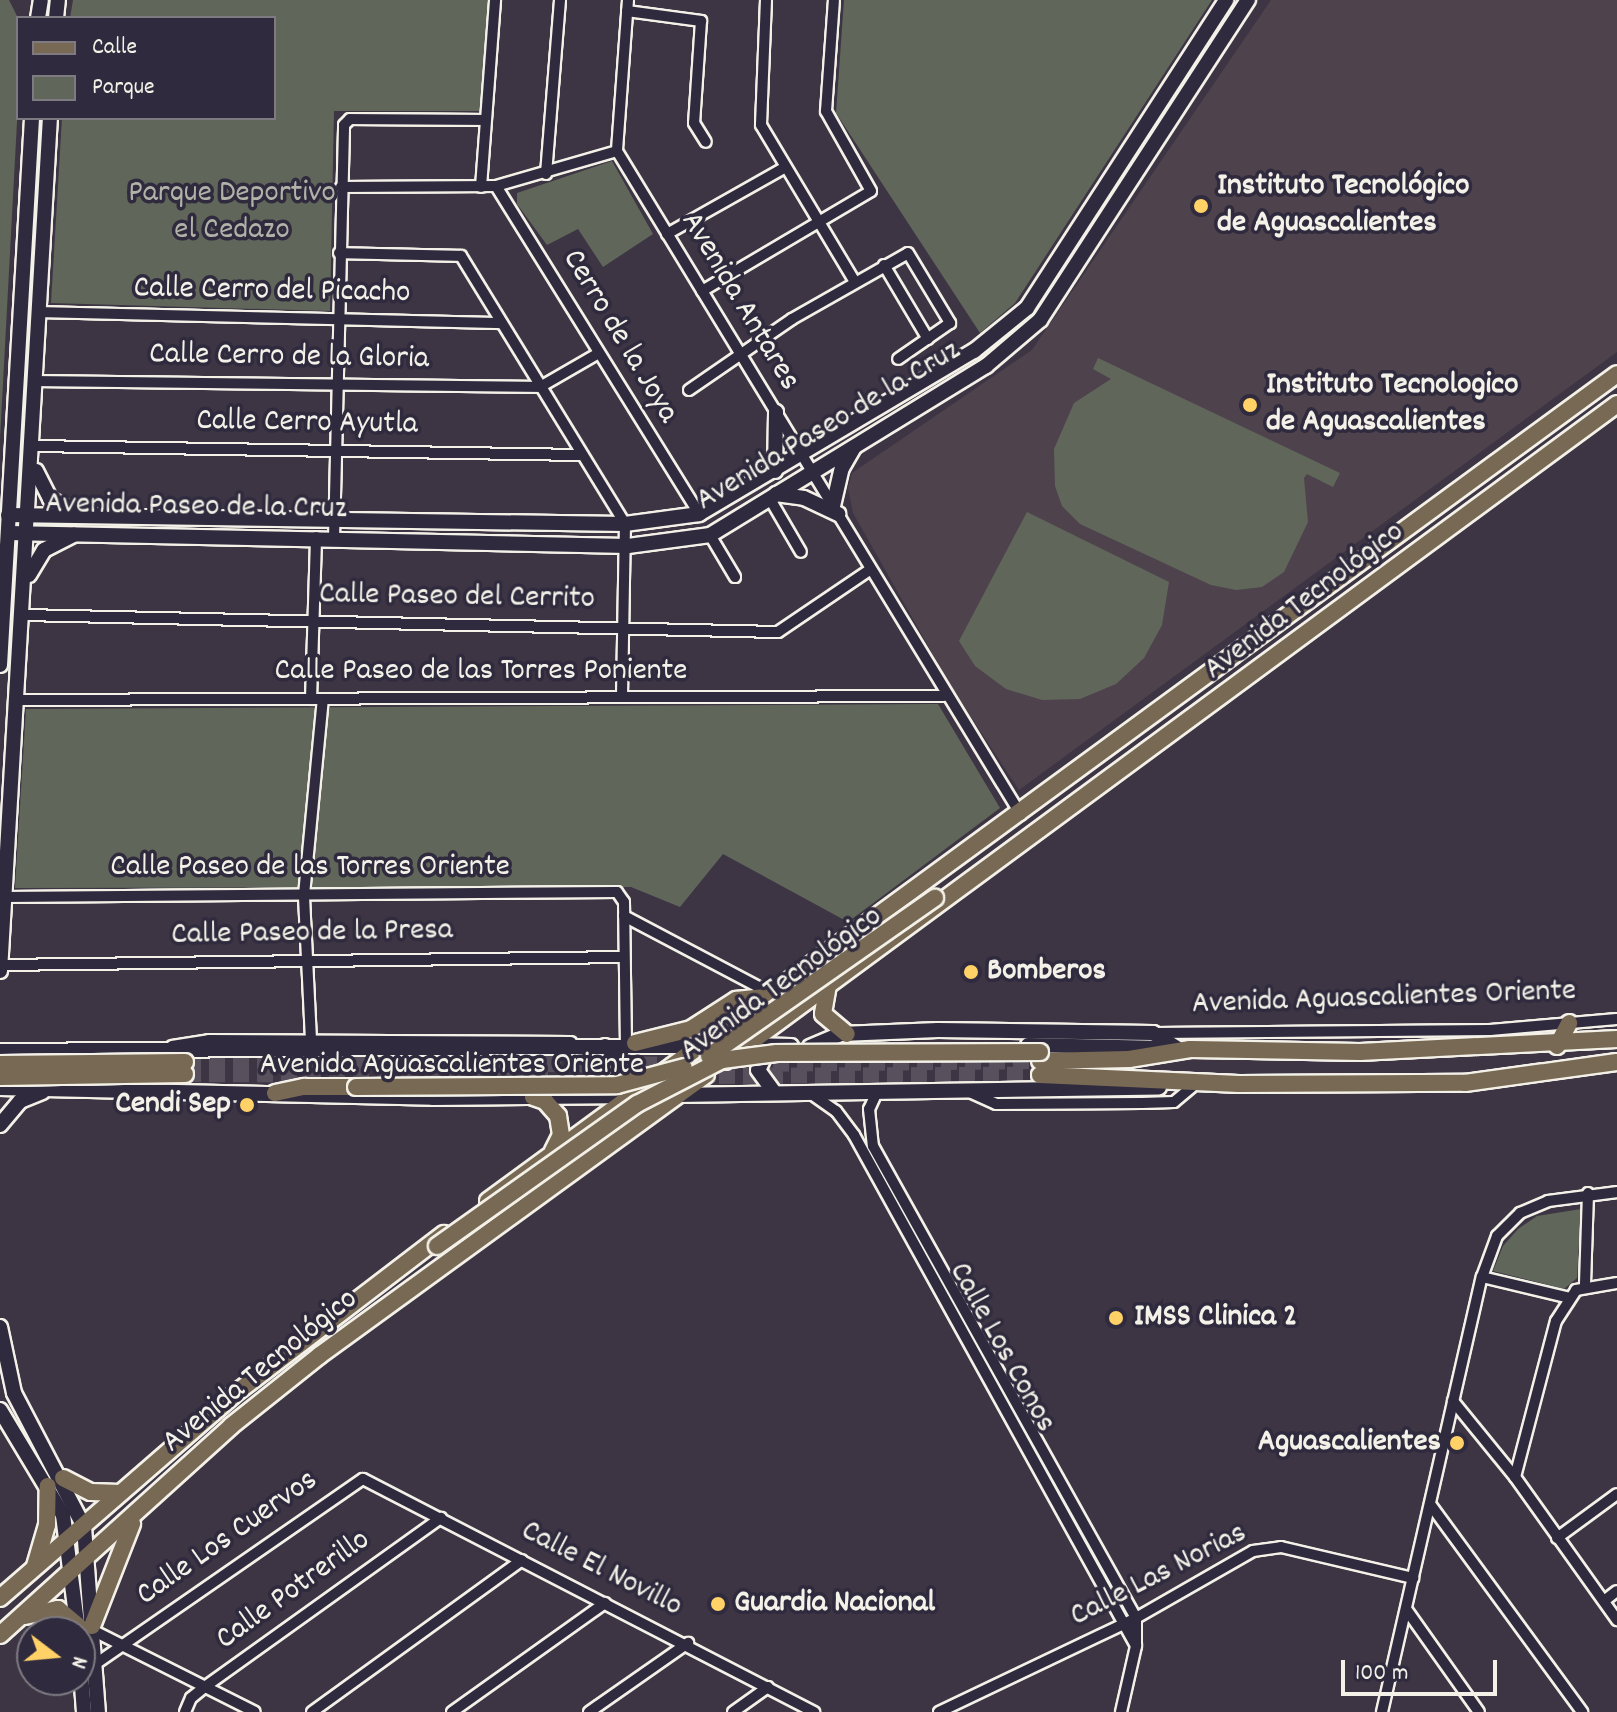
<!DOCTYPE html>
<html>
<head>
<meta charset="utf-8">
<style>
	body { margin:0 }
	#map { position:relative; width:1617px; height:1712px; overflow:hidden; background:#3d3544; font-family:Dekko,sans-serif }
	div>[style] { position:absolute }
	[style*='--x'] { left:calc(var(--x)*1px); top:calc(var(--y)*1px); width:calc(var(--w)*1px); rotate:calc(var(--a)*1deg) }
	.built>* { inset:0; background:#4e424d }
	.green>* { inset:0; background:#60675a }
	.primary-tunnel>* { height:16px; margin-top:-8px; transform-origin:0; background:repeating-linear-gradient(90deg,#58515d 0 16px,transparent 0 24px) }
	.roads { filter:drop-shadow(2px 0 #f4f1e8) drop-shadow(-2px 0 #f4f1e8) drop-shadow(0 2px #f4f1e8) drop-shadow(0 -2px #f4f1e8) }
	.street>* { height:10px; margin:-5px; padding:0 5px; transform-origin:5px; border-radius:5px; background:#2f2a3d }
	.secondary>* { height:14px; margin:-7px; padding:0 7px; transform-origin:7px; border-radius:7px; background:#2f2a3d }
	.primary>* { height:16px; margin:-8px; padding:0 8px; transform-origin:8px; border-radius:8px; background:#776954 }
	.bridges { filter:drop-shadow(2px 0 #f4f1e8) drop-shadow(-2px 0 #f4f1e8) drop-shadow(0 2px #f4f1e8) drop-shadow(0 -2px #f4f1e8) }
	.primary-bridge>* { height:16px; margin:-8px; padding:0 8px; transform-origin:8px; border-radius:8px; background:#776954 }
	.dots>* { width:22px; height:22px; translate:-50% -50%; box-sizing:border-box; border:4px solid #2f2a3d; border-radius:50% }
	span { translate:-50% -50%; white-space:nowrap; text-align:center; line-height:1.15; -webkit-text-stroke:7px #2f2a3d; paint-order:stroke }
	.poi-label { font-size:32px; color:#f4f1e8; font-weight:700 }
	.left { translate:0 -50%; text-align:left }
	.right { translate:-100% -50%; text-align:right }
	.park-label { font-size:32px; color:#b1b3a8 }
	.street-label { font-size:32px; color:#f4f1e8 }
	.legend { position:absolute; left:16px; top:16px; width:260px; height:104px; box-sizing:border-box; background:#2f2a3d; border:2px solid #7e7a81; margin:0; padding:10px 14px; list-style:none; font-size:24px; color:#f4f1e8 }
	.legend li { display:flex; align-items:center; gap:16px; height:40px }
	.legend b { width:40px; border:2px solid #7e7a81 }
	.north { position:absolute; left:16px; top:1616px; width:80px; height:80px; box-sizing:border-box; background:#2f2a3d; border:2px solid #7e7a81; border-radius:50%; rotate:106deg; font-size:22px; font-weight:700; line-height:32px; text-align:center; color:#f4f1e8 }
	.north::after { content:''; display:block; margin:auto; width:28px; height:36px; background:#ffd166; clip-path:polygon(50% 0,100% 100%,50% 72%,0 100%) }
	.scale { position:absolute; left:1341px; top:1660px; width:156px; height:36px; box-sizing:border-box; border:4px solid #f4f1e8; border-top:0; padding-left:10px; font-size:24px; line-height:28px; white-space:nowrap; color:#f4f1e8; -webkit-text-stroke:6px #2f2a3d; paint-order:stroke }
</style>
</head>
<body>
<div id="map">
	<div class="built">
		<div style="clip-path:polygon(1271px 0,1617px 0,1617px 352px,1019px 790px,952px 688px,853px 513px,848px 488px,852px 473px,1032px 350px)"></div>
	</div>
	<div class="green">
		<div style="clip-path:polygon(0 0,9px 0,18px 18px,18px 103px,0 439px)"></div>
		<div style="clip-path:polygon(73px 0,489px 0,480px 111px,334px 111px,330px 311px,51px 303px,62px 118px,274px 118px,274px 18px,70px 18px)"></div>
		<div style="clip-path:polygon(844px 0,1212px 0,1015px 303px,980px 333px,836px 113px)"></div>
		<div style="clip-path:polygon(612px 161px,653px 234px,603px 267px,578px 229px,547px 245px,517px 204px,517px 193px)"></div>
		<div style="clip-path:polygon(1098px 358px,1340px 473px,1333px 487px,1307px 474px,1304px 478px,1308px 522px,1284px 572px,1262px 587px,1236px 590px,1211px 585px,1080px 524px,1062px 506px,1055px 486px,1054px 449px,1074px 403px,1111px 379px,1093px 369px)"></div>
		<div style="clip-path:polygon(1027px 512px,1169px 582px,1162px 625px,1144px 658px,1116px 684px,1080px 699px,1042px 700px,1006px 689px,975px 666px,959px 641px)"></div>
		<div style="clip-path:polygon(938px 704px,1000px 808px,848px 922px,723px 854px,680px 907px,631px 887px,15px 888px,26px 709px)"></div>
		<div style="clip-path:polygon(1581px 1209px,1577px 1278px,1564px 1289px,1493px 1271px,1503px 1246px,1518px 1229px,1537px 1216px)"></div>
	</div>
	<div class="primary-tunnel">
		<div style="--x:185;--y:1062;--w:529;--a:0.32"></div>
		<div style="--x:749;--y:1064;--w:291;--a:-0.6"></div>
		<div style="--x:185;--y:1074;--w:363;--a:0.2"></div>
		<div style="--x:695;--y:1076;--w:345;--a:-0.2"></div>
	</div>
	<div class="roads">
		<div class="street">
			<div style="--x:628;--y:0;--w:151;--a:94.2"></div>
			<div style="--x:617;--y:151;--w:777;--a:58.68"></div>
			<div style="--x:766;--y:0;--w:125;--a:92.3"></div>
			<div style="--x:761;--y:125;--w:183;--a:59.1"></div>
			<div style="--x:627;--y:11;--w:75;--a:7.7"></div>
			<div style="--x:701;--y:21;--w:102;--a:93.9"></div>
			<div style="--x:694;--y:123;--w:22;--a:58"></div>
			<div style="--x:546;--y:174;--w:175;--a:-85.4"></div>
			<div style="--x:496;--y:186;--w:386;--a:58.2"></div>
			<div style="--x:341;--y:187;--w:155;--a:-0.4"></div>
			<div style="--x:496;--y:186;--w:126;--a:-16.1"></div>
			<div style="--x:481;--y:187;--w:188;--a:-85.7"></div>
			<div style="--x:667;--y:234;--w:134;--a:-29.4"></div>
			<div style="--x:339;--y:253;--w:122;--a:1.4"></div>
			<div style="--x:461;--y:256;--w:314;--a:58.5"></div>
			<div style="--x:625;--y:524;--w:173;--a:91"></div>
			<div style="--x:884;--y:265;--w:86;--a:59.3"></div>
			<div style="--x:702;--y:291;--w:196;--a:-30.6"></div>
			<div style="--x:871;--y:191;--w:92;--a:-119.4"></div>
			<div style="--x:826;--y:111;--w:111;--a:-85.9"></div>
			<div style="--x:42;--y:312;--w:459;--a:1.4"></div>
			<div style="--x:38;--y:381;--w:502;--a:0.68"></div>
			<div style="--x:540;--y:387;--w:68;--a:-30"></div>
			<div style="--x:689;--y:390;--w:125;--a:-34.6"></div>
			<div style="--x:792;--y:319;--w:133;--a:-29.6"></div>
			<div style="--x:908;--y:253;--w:82;--a:59"></div>
			<div style="--x:950;--y:323;--w:63;--a:145.3"></div>
			<div style="--x:33;--y:446;--w:548;--a:0.94"></div>
			<div style="--x:770;--y:499;--w:61;--a:59.7"></div>
			<div style="--x:710;--y:535;--w:49;--a:59.2"></div>
			<div style="--x:334;--y:538;--w:413;--a:-88.6"></div>
			<div style="--x:344;--y:125;--w:8;--a:-45"></div>
			<div style="--x:350;--y:119;--w:134;--a:0.4"></div>
			<div style="--x:23;--y:615;--w:755;--a:1.29"></div>
			<div style="--x:778;--y:632;--w:112;--a:-34.1"></div>
			<div style="--x:311;--y:699;--w:162;--a:-88.2"></div>
			<div style="--x:17;--y:700;--w:927;--a:-0.25"></div>
			<div style="--x:5;--y:897;--w:612;--a:-0.47"></div>
			<div style="--x:617;--y:892;--w:12;--a:55"></div>
			<div style="--x:624;--y:902;--w:142;--a:89.2"></div>
			<div style="--x:624;--y:916;--w:167;--a:27.8"></div>
			<div style="--x:0;--y:965;--w:624;--a:-0.73"></div>
			<div style="--x:1156;--y:1033;--w:334;--a:-0.5"></div>
			<div style="--x:1490;--y:1030;--w:127;--a:-5"></div>
			<div style="--x:311;--y:1040;--w:145;--a:-92.8"></div>
			<div style="--x:304;--y:895;--w:197;--a:-84.5"></div>
			<div style="--x:172;--y:1046;--w:37;--a:-9"></div>
			<div style="--x:209;--y:1040;--w:362;--a:0.3"></div>
			<div style="--x:878;--y:1090;--w:21;--a:115"></div>
			<div style="--x:869;--y:1109;--w:37;--a:84"></div>
			<div style="--x:873;--y:1146;--w:540;--a:60.87"></div>
			<div style="--x:1136;--y:1618;--w:28;--a:90"></div>
			<div style="--x:1136;--y:1646;--w:68;--a:102.8"></div>
			<div style="--x:965;--y:1090;--w:34;--a:24"></div>
			<div style="--x:996;--y:1104;--w:146;--a:-0.4"></div>
			<div style="--x:1142;--y:1103;--w:32;--a:-2"></div>
			<div style="--x:1174;--y:1102;--w:23;--a:-40"></div>
			<div style="--x:810;--y:1093;--w:32;--a:35"></div>
			<div style="--x:836;--y:1111;--w:30;--a:53"></div>
			<div style="--x:854;--y:1135;--w:581;--a:61.1"></div>
			<div style="--x:1482;--y:1277;--w:90;--a:13.4"></div>
			<div style="--x:1585;--y:1284;--w:91;--a:-88.1"></div>
			<div style="--x:1453;--y:1401;--w:98;--a:50.8"></div>
			<div style="--x:1515;--y:1477;--w:176;--a:54.5"></div>
			<div style="--x:1515;--y:1477;--w:161;--a:-75.3"></div>
			<div style="--x:1556;--y:1321;--w:37;--a:-57"></div>
			<div style="--x:1576;--y:1290;--w:42;--a:-9.7"></div>
			<div style="--x:1430;--y:1504;--w:258;--a:53.8"></div>
			<div style="--x:1557;--y:1538;--w:74;--a:-36.3"></div>
			<div style="--x:1604;--y:1601;--w:16;--a:-38"></div>
			<div style="--x:1406;--y:1609;--w:126;--a:54.7"></div>
			<div style="--x:92;--y:1630;--w:182;--a:26.7"></div>
			<div style="--x:94;--y:1665;--w:327;--a:-34.7"></div>
			<div style="--x:363;--y:1479;--w:508;--a:27.32"></div>
			<div style="--x:185;--y:1712;--w:15;--a:-67"></div>
			<div style="--x:191;--y:1698;--w:19;--a:-39"></div>
			<div style="--x:206;--y:1686;--w:289;--a:-35.6"></div>
			<div style="--x:312;--y:1712;--w:259;--a:-35.9"></div>
			<div style="--x:452;--y:1712;--w:188;--a:-35.5"></div>
			<div style="--x:589;--y:1712;--w:121;--a:-34.9"></div>
			<div style="--x:733;--y:1712;--w:43;--a:-35.5"></div>
			<div style="--x:939;--y:1712;--w:218;--a:-25.5"></div>
			<div style="--x:1136;--y:1618;--w:135;--a:-29.8"></div>
			<div style="--x:1253;--y:1551;--w:28;--a:-8"></div>
			<div style="--x:1281;--y:1547;--w:136;--a:13.2"></div>
			<div style="--x:1382;--y:1712;--w:446;--a:-77.1"></div>
			<div style="--x:1482;--y:1277;--w:44;--a:-69.9"></div>
			<div style="--x:1497;--y:1236;--w:33;--a:-45"></div>
			<div style="--x:1520;--y:1213;--w:30;--a:-23"></div>
			<div style="--x:1548;--y:1201;--w:70;--a:-7.4"></div>
		</div>
		<div class="secondary">
			<div style="--x:38;--y:18;--w:18;--a:-81"></div>
			<div style="--x:56;--y:18;--w:18;--a:-84"></div>
			<div style="--x:36;--y:471;--w:31;--a:63"></div>
			<div style="--x:50;--y:499;--w:32;--a:28"></div>
			<div style="--x:775;--y:471;--w:59;--a:-89"></div>
			<div style="--x:776;--y:494;--w:28;--a:8"></div>
			<div style="--x:804;--y:498;--w:38;--a:25"></div>
			<div style="--x:833;--y:506;--w:39;--a:-77"></div>
			<div style="--x:842;--y:468;--w:24;--a:-60"></div>
			<div style="--x:8;--y:515;--w:617;--a:0.84"></div>
			<div style="--x:625;--y:524;--w:75;--a:-7.7"></div>
			<div style="--x:699;--y:514;--w:320;--a:-30.7"></div>
			<div style="--x:974;--y:351;--w:68;--a:-39.1"></div>
			<div style="--x:1027;--y:308;--w:367;--a:-57.1"></div>
			<div style="--x:8;--y:533;--w:620;--a:1.2"></div>
			<div style="--x:628;--y:546;--w:83;--a:-7.6"></div>
			<div style="--x:710;--y:535;--w:324;--a:-31.5"></div>
			<div style="--x:986;--y:366;--w:71;--a:-40.4"></div>
			<div style="--x:1040;--y:320;--w:382;--a:-57"></div>
			<div style="--x:29;--y:575;--w:29;--a:-59"></div>
			<div style="--x:44;--y:550;--w:34;--a:-27"></div>
			<div style="--x:0;--y:665;--w:548;--a:-86.65"></div>
			<div style="--x:0;--y:971;--w:854;--a:-86.65"></div>
			<div style="--x:744;--y:1045;--w:47;--a:1.2"></div>
			<div style="--x:1028;--y:1045;--w:135;--a:1.3"></div>
			<div style="--x:605;--y:1046;--w:12;--a:42"></div>
			<div style="--x:614;--y:1054;--w:18;--a:71"></div>
			<div style="--x:620;--y:1071;--w:24;--a:120"></div>
			<div style="--x:810;--y:1047;--w:34;--a:-23"></div>
			<div style="--x:841;--y:1034;--w:97;--a:-2.4"></div>
			<div style="--x:938;--y:1030;--w:215;--a:0.8"></div>
			<div style="--x:1153;--y:1033;--w:28;--a:32"></div>
			<div style="--x:768;--y:1049;--w:23;--a:115"></div>
			<div style="--x:758;--y:1070;--w:26;--a:54"></div>
			<div style="--x:0;--y:1051;--w:703;--a:-0.41"></div>
			<div style="--x:0;--y:1088;--w:433;--a:1.3"></div>
			<div style="--x:433;--y:1098;--w:202;--a:-0.6"></div>
			<div style="--x:676;--y:1095;--w:483;--a:-0.9"></div>
			<div style="--x:0;--y:1125;--w:31;--a:-50"></div>
			<div style="--x:20;--y:1101;--w:24;--a:-22"></div>
			<div style="--x:0;--y:1327;--w:67;--a:78"></div>
			<div style="--x:14;--y:1393;--w:151;--a:62.4"></div>
			<div style="--x:84;--y:1527;--w:186;--a:85.7"></div>
			<div style="--x:0;--y:1410;--w:122;--a:59"></div>
			<div style="--x:63;--y:1515;--w:117;--a:82.6"></div>
			<div style="--x:80;--y:1660;--w:52;--a:85.6"></div>
		</div>
		<div class="primary">
			<div style="--x:828;--y:985;--w:29;--a:100"></div>
			<div style="--x:823;--y:1014;--w:31;--a:40"></div>
			<div style="--x:635;--y:1043;--w:58;--a:-14"></div>
			<div style="--x:691;--y:1029;--w:54;--a:-32.8"></div>
			<div style="--x:736;--y:1000;--w:31;--a:-6"></div>
			<div style="--x:1557;--y:1046;--w:26;--a:-62"></div>
			<div style="--x:725;--y:1061;--w:1108;--a:-36.37"></div>
			<div style="--x:1040;--y:1061;--w:89;--a:-1.3"></div>
			<div style="--x:1129;--y:1059;--w:62;--a:-9.3"></div>
			<div style="--x:1190;--y:1049;--w:170;--a:1"></div>
			<div style="--x:1360;--y:1052;--w:257;--a:-2.9"></div>
			<div style="--x:1040;--y:1075;--w:199;--a:2.6"></div>
			<div style="--x:1239;--y:1084;--w:226;--a:-0.3"></div>
			<div style="--x:1465;--y:1083;--w:153;--a:-7.9"></div>
			<div style="--x:275;--y:1093;--w:30;--a:-12"></div>
			<div style="--x:304;--y:1087;--w:52;--a:0"></div>
			<div style="--x:533;--y:1097;--w:13;--a:18"></div>
			<div style="--x:545;--y:1101;--w:20;--a:49"></div>
			<div style="--x:558;--y:1116;--w:19;--a:81"></div>
			<div style="--x:561;--y:1135;--w:18;--a:117"></div>
			<div style="--x:488;--y:1201;--w:1399;--a:-36.22"></div>
			<div style="--x:63;--y:1478;--w:31;--a:27"></div>
			<div style="--x:91;--y:1492;--w:29;--a:2"></div>
			<div style="--x:35;--y:1566;--w:43;--a:-73.7"></div>
			<div style="--x:47;--y:1525;--w:39;--a:-89"></div>
			<div style="--x:0;--y:1598;--w:308;--a:-41"></div>
			<div style="--x:232;--y:1396;--w:267;--a:-37.4"></div>
			<div style="--x:25;--y:1616;--w:34;--a:-12"></div>
			<div style="--x:58;--y:1609;--w:26;--a:40"></div>
			<div style="--x:92;--y:1626;--w:110;--a:-68.6"></div>
			<div style="--x:0;--y:1635;--w:312;--a:-42.1"></div>
			<div style="--x:231;--y:1426;--w:114;--a:-38.6"></div>
			<div style="--x:320;--y:1355;--w:477;--a:-36"></div>
		</div>
	</div>
	<div class="bridges">
		<div class="primary-bridge">
			<div style="--x:709;--y:1056;--w:276;--a:-35"></div>
			<div style="--x:0;--y:1064;--w:185;--a:-0.6"></div>
			<div style="--x:0;--y:1077;--w:185;--a:-0.9"></div>
			<div style="--x:356;--y:1087;--w:261;--a:-0.4"></div>
			<div style="--x:617;--y:1085;--w:69;--a:-15"></div>
			<div style="--x:437;--y:1246;--w:245;--a:-35.4"></div>
			<div style="--x:637;--y:1104;--w:96;--a:-27.4"></div>
			<div style="--x:722;--y:1060;--w:55;--a:-7.3"></div>
			<div style="--x:777;--y:1053;--w:263;--a:-0.2"></div>
		</div>
	</div>
	<div class="dots">
		<div style="left:1201px;top:206px;background:#ffd166"></div>
		<div style="left:1250px;top:405px;background:#ffd166"></div>
		<div style="left:971px;top:972px;background:#ffd166"></div>
		<div style="left:247px;top:1105px;background:#ffd166"></div>
		<div style="left:1116px;top:1318px;background:#ffd166"></div>
		<div style="left:1457px;top:1443px;background:#ffd166"></div>
		<div style="left:718px;top:1604px;background:#ffd166"></div>
	</div>
	<div class="poi-label">
		<span class="left" style="left:1217px;top:206px">Instituto Tecnológico<br>de Aguascalientes</span>
		<span class="left" style="left:1266px;top:405px">Instituto Tecnologico<br>de Aguascalientes</span>
		<span class="left" style="left:987px;top:972px">Bomberos</span>
		<span class="right" style="left:231px;top:1105px">Cendi Sep</span>
		<span class="left" style="left:1134px;top:1318px">IMSS Clinica 2</span>
		<span class="right" style="left:1441px;top:1443px">Aguascalientes</span>
		<span class="left" style="left:734px;top:1604px">Guardia Nacional</span>
	</div>
	<div class="park-label">
		<span style="left:232px;top:213px">Parque Deportivo<br>el Cedazo</span>
	</div>
	<div class="street-label">
		<span style="left:272px;top:292px;rotate:1deg">Calle Cerro del Picacho</span>
		<span style="left:739px;top:302px;rotate:59deg">Avenida Antares</span>
		<span style="left:619px;top:337px;rotate:59deg">Cerro de la Joya</span>
		<span style="left:289px;top:358px;rotate:1deg">Calle Cerro de la Gloria</span>
		<span style="left:307px;top:424px;rotate:1deg">Calle Cerro Ayutla</span>
		<span style="left:829px;top:427px;rotate:-31deg">Avenida Paseo de la Cruz</span>
		<span style="left:196px;top:508px;rotate:1deg">Avenida Paseo de la Cruz</span>
		<span style="left:457px;top:598px;rotate:1deg">Calle Paseo del Cerrito</span>
		<span style="left:1305px;top:602px;rotate:-37deg">Avenida Tecnológico</span>
		<span style="left:481px;top:672px">Calle Paseo de las Torres Poniente</span>
		<span style="left:310px;top:868px">Calle Paseo de las Torres Oriente</span>
		<span style="left:312px;top:934px;rotate:-1deg">Calle Paseo de la Presa</span>
		<span style="left:782px;top:985px;rotate:-36deg">Avenida Tecnológico</span>
		<span style="left:1384px;top:999px;rotate:-2deg">Avenida Aguascalientes Oriente</span>
		<span style="left:452px;top:1066px">Avenida Aguascalientes Oriente</span>
		<span style="left:1001px;top:1348px;rotate:61deg">Calle Los Conos</span>
		<span style="left:261px;top:1372px;rotate:-39deg">Avenida Tecnológico</span>
		<span style="left:228px;top:1539px;rotate:-35deg">Calle Los Cuervos</span>
		<span style="left:601px;top:1570px;rotate:27deg">Calle El Novillo</span>
		<span style="left:1159px;top:1576px;rotate:-27deg">Calle Las Norias</span>
		<span style="left:294px;top:1591px;rotate:-36deg">Calle Potrerillo</span>
	</div>
	<ul class="legend">
	<li><b style="height:10px;background:#776954"></b>Calle</li>
	<li><b style="height:22px;background:#60675a"></b>Parque</li>
	</ul>
	<div class="north">N</div>
	<div class="scale">100 m</div>
</div>
</body>
</html>
